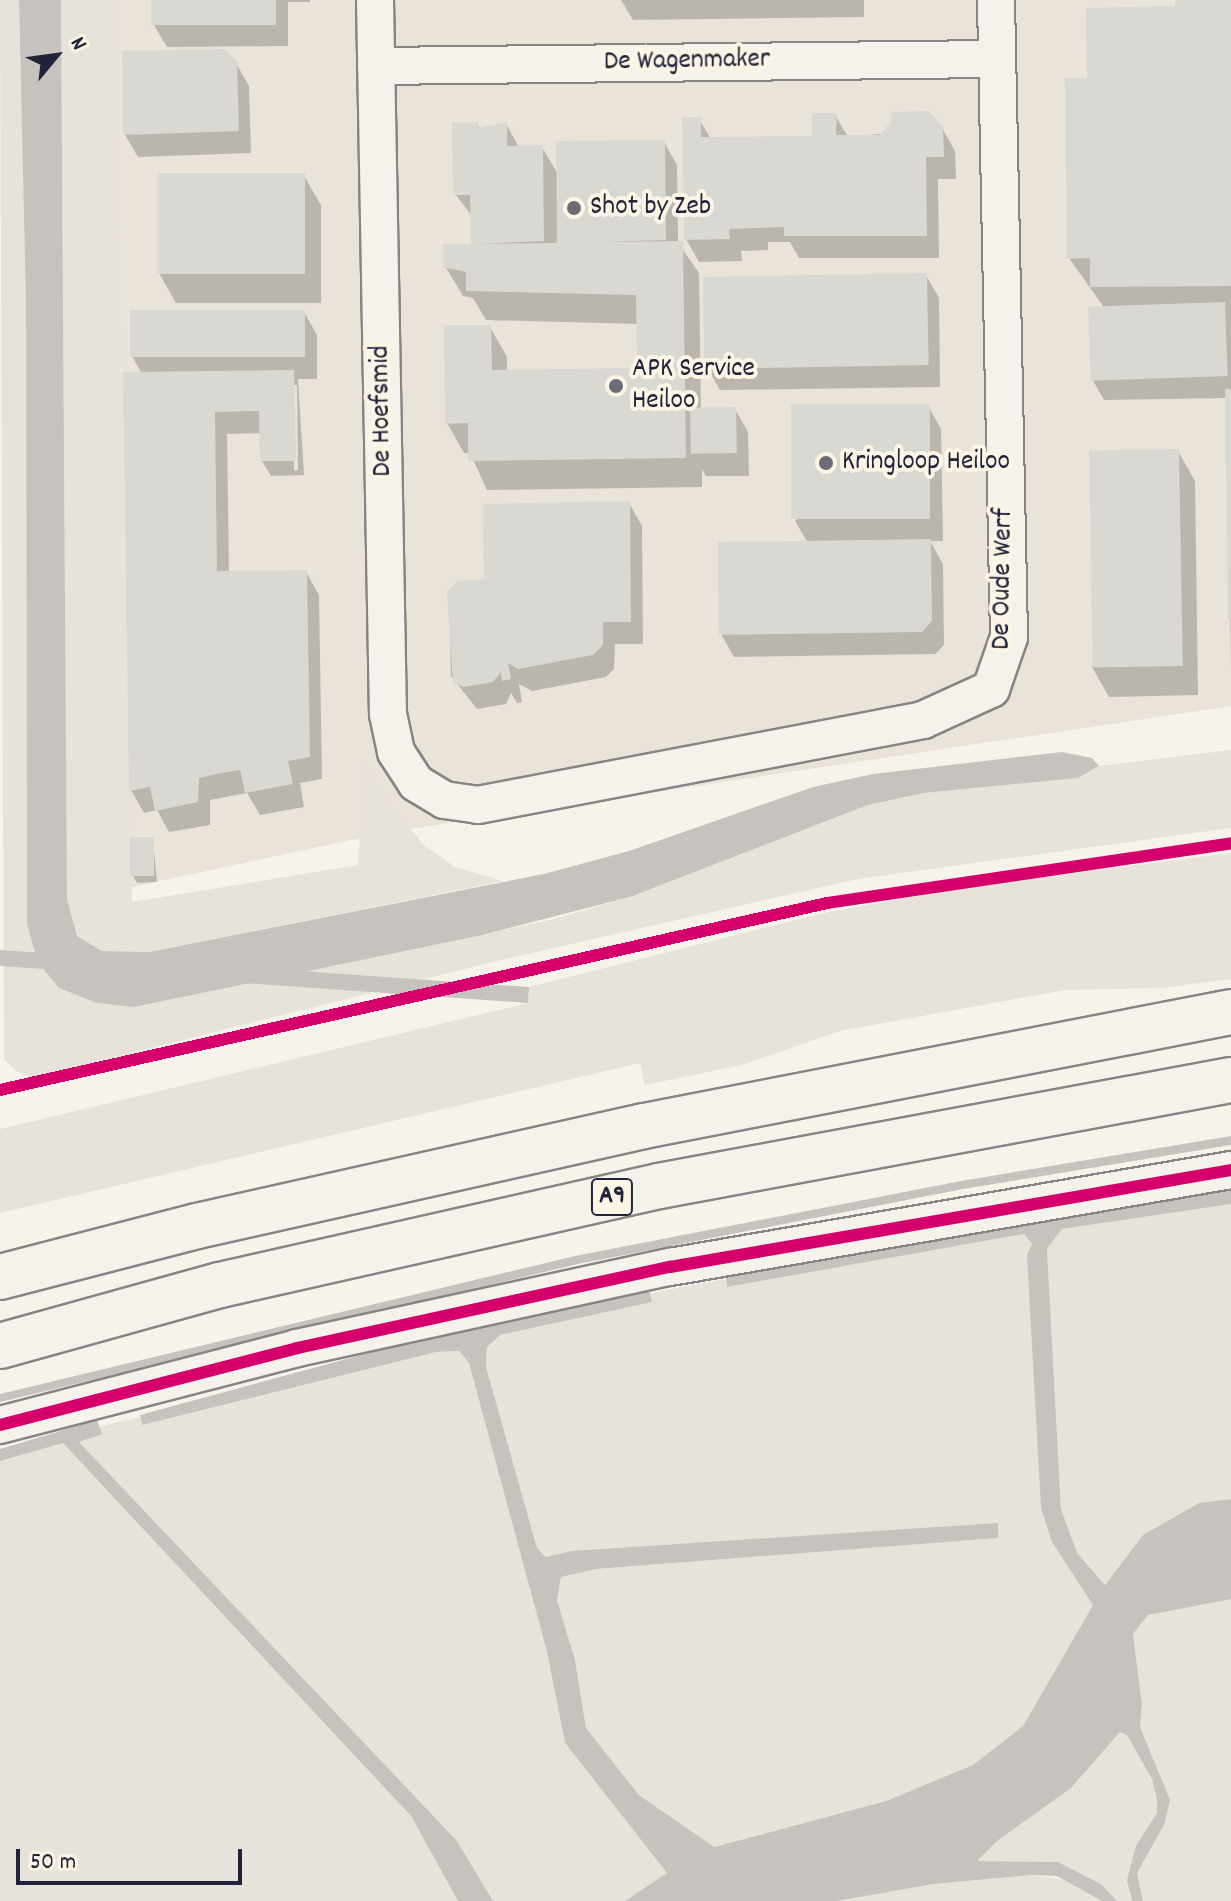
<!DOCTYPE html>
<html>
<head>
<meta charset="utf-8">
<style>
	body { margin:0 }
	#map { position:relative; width:1231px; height:1901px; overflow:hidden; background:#f7f3ea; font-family:Dekko,sans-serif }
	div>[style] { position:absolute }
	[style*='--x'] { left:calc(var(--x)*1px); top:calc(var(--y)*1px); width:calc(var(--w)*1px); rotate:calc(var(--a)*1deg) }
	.built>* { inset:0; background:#e9e3d9 }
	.green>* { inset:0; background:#e8e3da }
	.water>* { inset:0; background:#c7c2be; transform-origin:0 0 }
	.shadow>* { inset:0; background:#0003 }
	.building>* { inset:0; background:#dad8d2; transform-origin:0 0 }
	.roads { filter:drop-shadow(2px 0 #868485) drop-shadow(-2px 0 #868485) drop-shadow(0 2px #868485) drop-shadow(0 -2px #868485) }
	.minor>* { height:36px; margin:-18px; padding:0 18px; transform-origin:18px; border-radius:18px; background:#f5f2ec }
	.highway>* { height:44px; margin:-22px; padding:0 22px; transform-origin:22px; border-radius:22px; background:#f5f2ec }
	.cycleway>* { height:12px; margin:-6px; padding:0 6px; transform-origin:6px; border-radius:6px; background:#d6006c }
	.dots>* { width:22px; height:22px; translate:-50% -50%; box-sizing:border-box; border:4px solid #fcf5e5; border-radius:50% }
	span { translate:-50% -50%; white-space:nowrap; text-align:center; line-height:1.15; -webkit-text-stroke:8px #fcf5e5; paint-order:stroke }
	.shield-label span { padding:2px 6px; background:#fcf5e5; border:2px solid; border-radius:6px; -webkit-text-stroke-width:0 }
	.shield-label { font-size:26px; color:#22223b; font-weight:700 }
	.street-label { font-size:28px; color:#22223b }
	.poi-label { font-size:28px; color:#22223b }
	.left { translate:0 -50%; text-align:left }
	.north { position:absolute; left:16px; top:16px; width:80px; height:80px; -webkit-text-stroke:6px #fcf5e5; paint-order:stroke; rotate:61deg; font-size:22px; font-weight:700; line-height:32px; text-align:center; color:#22223b }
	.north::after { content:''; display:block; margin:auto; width:28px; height:36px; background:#22223b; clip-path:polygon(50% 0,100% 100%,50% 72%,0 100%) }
	.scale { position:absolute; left:16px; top:1849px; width:226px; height:36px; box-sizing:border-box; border:4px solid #22223b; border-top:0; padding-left:10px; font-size:24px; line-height:28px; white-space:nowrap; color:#22223b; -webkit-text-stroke:6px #fcf5e5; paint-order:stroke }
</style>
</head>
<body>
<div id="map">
	<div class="built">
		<div style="clip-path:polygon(110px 0,1231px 0,1231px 706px,389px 832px,80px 898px,122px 559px)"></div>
	</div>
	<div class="green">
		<div style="clip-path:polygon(0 0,19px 0,26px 308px,27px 922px,37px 961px,134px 1007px,554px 919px,630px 897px,868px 805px,924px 793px,1078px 778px,1099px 766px,1231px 750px,1231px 828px,858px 879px,497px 961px,33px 1078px,18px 1072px,4px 1060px)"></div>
		<div style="clip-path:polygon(61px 0,114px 0,132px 902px,358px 865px,365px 758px,378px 790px,423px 844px,455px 867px,503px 881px,149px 952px,102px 951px,77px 936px,67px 898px)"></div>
		<div style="clip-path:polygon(1231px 853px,1231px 979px,1162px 988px,1065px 990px,840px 1031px,742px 1065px,645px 1085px,640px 1063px,0 1213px,0 1129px,528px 1003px,529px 987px,824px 913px,975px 885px)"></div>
		<div style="clip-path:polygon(1231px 1204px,1231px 1499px,1199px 1503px,1143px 1535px,1105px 1585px,1076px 1553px,1061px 1509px,1047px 1249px,1062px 1229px)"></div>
		<div style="clip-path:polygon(1024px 1234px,1032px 1244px,1041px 1508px,1093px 1605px,1023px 1726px,973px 1765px,886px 1801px,713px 1847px,639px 1795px,586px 1728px,575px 1660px,557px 1600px,561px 1577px,596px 1569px,997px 1538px,998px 1524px,571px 1551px,547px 1557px,537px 1548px,486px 1367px,487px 1347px,500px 1335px,651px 1302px,650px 1293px,726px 1279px,727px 1287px)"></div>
		<div style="clip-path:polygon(458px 1351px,469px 1362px,547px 1652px,565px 1743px,667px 1873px,625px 1901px,493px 1901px,456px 1841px,78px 1441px,101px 1434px,99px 1427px,140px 1417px,142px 1425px,436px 1352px)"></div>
		<div style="clip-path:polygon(63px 1442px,411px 1816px,458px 1901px,0 1901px,0 1461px)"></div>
		<div style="clip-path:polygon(1217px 1598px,1231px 1599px,1231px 1901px,1143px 1901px,1137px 1873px,1164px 1825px,1153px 1761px,1140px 1727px,1142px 1704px,1133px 1634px,1148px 1615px)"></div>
		<div style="clip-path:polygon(1120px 1732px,1127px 1734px,1152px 1779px,1157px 1799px,1157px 1813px,1129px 1893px,1132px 1901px,1117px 1901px,1101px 1884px,1058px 1862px,977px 1861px,997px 1841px,1071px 1788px)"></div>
		<div style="clip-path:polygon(1032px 1875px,1073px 1881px,1102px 1901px,837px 1901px,934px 1884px)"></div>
	</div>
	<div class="water">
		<div style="clip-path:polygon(19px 0,61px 0,67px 898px,77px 936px,102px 951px,149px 952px,544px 874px,629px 851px,813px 787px,873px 774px,1062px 752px,1092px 758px,1099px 766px,1078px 778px,924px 793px,868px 805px,630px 897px,482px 935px,134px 1007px,97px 1003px,59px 988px,37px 961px,27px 923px,26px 308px)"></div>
		<div style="left:529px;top:987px;width:16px;height:544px;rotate:94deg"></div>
		<div style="clip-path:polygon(1231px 1136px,1231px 1145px,963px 1189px,578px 1264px,0 1402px,0 1394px,575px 1256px,961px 1181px)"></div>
		<div style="clip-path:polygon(1231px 1190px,1231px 1204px,1062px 1229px,1047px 1249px,1061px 1509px,1077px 1553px,1105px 1585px,1143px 1535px,1199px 1503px,1231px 1499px,1231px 1599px,1148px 1615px,1133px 1634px,1142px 1704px,1140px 1727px,1170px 1800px,1164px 1825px,1137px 1873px,1143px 1901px,1132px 1901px,1127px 1880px,1136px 1846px,1157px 1813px,1157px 1799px,1152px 1779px,1127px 1735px,1120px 1732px,1071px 1788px,997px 1841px,977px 1861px,1058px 1862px,1101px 1884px,1117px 1901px,1102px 1901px,1057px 1876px,1032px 1875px,934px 1884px,837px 1901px,625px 1901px,667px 1873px,565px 1743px,547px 1652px,469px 1363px,459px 1351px,436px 1352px,142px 1425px,140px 1415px,457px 1329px,649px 1289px,652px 1302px,500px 1335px,487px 1347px,486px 1367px,537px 1548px,546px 1557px,571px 1551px,998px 1523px,998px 1538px,596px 1569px,561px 1577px,557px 1600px,575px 1660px,586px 1728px,639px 1795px,714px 1847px,886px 1801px,973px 1765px,1023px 1726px,1093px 1605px,1052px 1542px,1041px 1508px,1027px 1255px,1032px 1244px,1024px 1234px,727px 1287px,726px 1274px)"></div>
		<div style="clip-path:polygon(97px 1420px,102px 1434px,79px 1442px,457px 1841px,493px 1901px,458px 1901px,411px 1816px,63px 1443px,0 1461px,0 1449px)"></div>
	</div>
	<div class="shadow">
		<div style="clip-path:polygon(153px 0,310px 0,310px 2px,288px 2px,288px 46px,167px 47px,154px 25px)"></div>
		<div style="clip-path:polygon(621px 0,864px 0,864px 17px,633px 20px)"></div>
		<div style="clip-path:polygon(1177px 0,1231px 0,1231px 671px,1227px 398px,1104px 400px,1091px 377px,1103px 306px,1069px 258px,1089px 80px,1177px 8px)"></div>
		<div style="clip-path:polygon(236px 63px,249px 86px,251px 153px,138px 157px,125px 135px)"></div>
		<div style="clip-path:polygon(835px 115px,848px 137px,942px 128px,955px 151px,956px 179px,938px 179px,939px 258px,799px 258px,790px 242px,768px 242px,768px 250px,741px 251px,742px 261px,699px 262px,686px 239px,699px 119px,711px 139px,814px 138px)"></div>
		<div style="clip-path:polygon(477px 124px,480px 129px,506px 124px,519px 147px,542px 147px,559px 176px,664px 142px,677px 165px,678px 243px,699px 273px,701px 410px,735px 409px,748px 432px,749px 476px,706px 476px,702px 469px,702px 487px,487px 490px,470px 453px,464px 453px,447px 423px,490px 327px,507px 357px,507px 372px,639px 370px,639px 324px,486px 320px,473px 298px,463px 296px,445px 266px,475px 246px,473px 217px,455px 194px)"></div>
		<div style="clip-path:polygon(304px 176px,321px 205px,321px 303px,176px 303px,159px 273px)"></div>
		<div style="clip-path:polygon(926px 275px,939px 298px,940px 387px,720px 390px,707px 367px)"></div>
		<div style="clip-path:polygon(evenodd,304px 312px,317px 335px,317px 379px,298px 379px,304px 475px,271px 476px,262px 461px,261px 433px,227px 434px,229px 573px,306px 572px,319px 595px,322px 779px,300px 783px,304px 807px,260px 815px,247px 793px,210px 800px,210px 825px,169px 832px,157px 810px,144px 813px,131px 790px,142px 374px,132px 356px,304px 312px,293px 385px,297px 385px,298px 470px,294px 471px,293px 385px)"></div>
		<div style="clip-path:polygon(928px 406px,941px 429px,943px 541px,930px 541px,943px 564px,944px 645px,935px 654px,734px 657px,721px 634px,808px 543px,795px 521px)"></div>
		<div style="clip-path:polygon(1178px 451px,1195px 481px,1198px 695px,1109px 697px,1092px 667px)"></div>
		<div style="clip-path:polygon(629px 503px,642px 526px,643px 644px,615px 644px,614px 669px,606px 677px,532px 691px,519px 684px,522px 702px,517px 703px,511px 693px,506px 704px,477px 709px,451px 676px,449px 593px,486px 581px)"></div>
		<div style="clip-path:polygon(153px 839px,157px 882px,137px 883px,133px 876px)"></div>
	</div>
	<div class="building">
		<div style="left:151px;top:0;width:125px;height:25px"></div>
		<div style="clip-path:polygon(1175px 0,1231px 0,1231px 286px,1090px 287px,1090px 258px,1067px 259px,1065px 78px,1087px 78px,1086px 8px,1175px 6px)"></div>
		<div style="clip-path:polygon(224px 49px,237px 61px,239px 131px,123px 135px,122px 51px)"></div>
		<div style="clip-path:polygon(928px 111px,943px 126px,944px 157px,926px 157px,927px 236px,784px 236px,784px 227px,729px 229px,730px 239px,684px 240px,682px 117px,701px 117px,701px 137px,812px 136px,812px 113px,837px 113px,836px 135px,879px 135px,891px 122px,891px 112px)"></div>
		<div style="clip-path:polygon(478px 122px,478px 128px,507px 122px,507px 146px,543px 145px,544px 241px,476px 244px,557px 243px,556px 141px,665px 140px,666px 240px,599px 242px,683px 241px,686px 458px,468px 461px,468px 423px,445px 424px,444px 325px,491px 325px,492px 370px,637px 368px,636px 295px,466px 291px,466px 272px,443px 267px,443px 244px,471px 244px,470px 195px,453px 195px,452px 123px)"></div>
		<div style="left:157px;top:173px;width:148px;height:101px"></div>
		<div style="left:927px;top:273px;width:92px;height:224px;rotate:89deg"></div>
		<div style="left:1225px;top:302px;width:74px;height:137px;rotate:88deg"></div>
		<div style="left:130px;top:310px;width:175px;height:47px"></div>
		<div style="clip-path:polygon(294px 370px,296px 461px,260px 461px,259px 411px,215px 412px,217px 571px,307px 570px,310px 757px,288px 761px,293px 784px,245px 793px,240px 770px,221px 773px,199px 778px,198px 802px,155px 811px,150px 787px,129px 791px,123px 372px)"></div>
		<div style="clip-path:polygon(1225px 389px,1231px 389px,1231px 619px,1228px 619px)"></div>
		<div style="left:930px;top:404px;width:115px;height:139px;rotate:90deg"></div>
		<div style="left:736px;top:407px;width:46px;height:46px;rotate:89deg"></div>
		<div style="left:1179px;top:449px;width:217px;height:90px;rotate:89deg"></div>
		<div style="clip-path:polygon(630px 501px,631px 622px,603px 622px,603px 645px,593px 655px,518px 669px,508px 663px,511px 679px,502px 681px,501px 672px,493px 682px,463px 687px,453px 683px,447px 592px,457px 581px,484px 579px,483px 504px)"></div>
		<div style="clip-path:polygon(931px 539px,932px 621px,922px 632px,719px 635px,718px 542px)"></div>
		<div style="left:130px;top:837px;width:24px;height:39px"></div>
	</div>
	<div class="roads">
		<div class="minor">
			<div style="--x:375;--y:0;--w:714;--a:88.96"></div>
			<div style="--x:388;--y:714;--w:39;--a:78"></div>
			<div style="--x:396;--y:752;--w:37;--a:57"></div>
			<div style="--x:416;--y:783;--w:33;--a:31"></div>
			<div style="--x:444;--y:800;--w:34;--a:8"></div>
			<div style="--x:478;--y:805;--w:453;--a:-10.8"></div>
			<div style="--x:923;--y:720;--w:75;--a:-24.5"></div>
			<div style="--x:991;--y:689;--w:55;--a:-70.9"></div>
			<div style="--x:1009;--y:637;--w:637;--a:-91.17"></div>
			<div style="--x:376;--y:66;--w:621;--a:-0.65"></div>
			<div style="--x:0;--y:1425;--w:307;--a:-14.5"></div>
			<div style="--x:297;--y:1348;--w:382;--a:-12.3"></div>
			<div style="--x:670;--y:1267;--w:569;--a:-9.81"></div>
		</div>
		<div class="highway">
			<div style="--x:0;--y:1277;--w:203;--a:-14.5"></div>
			<div style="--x:197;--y:1226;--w:458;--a:-12.6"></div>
			<div style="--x:644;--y:1126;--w:598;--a:-10.99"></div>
			<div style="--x:0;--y:1346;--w:228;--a:-15.5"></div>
			<div style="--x:220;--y:1285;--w:450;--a:-12.7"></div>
			<div style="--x:659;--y:1186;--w:582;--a:-10.5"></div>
		</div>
	</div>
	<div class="cycleway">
		<div style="--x:0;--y:1090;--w:848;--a:-12.74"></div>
		<div style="--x:827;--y:903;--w:408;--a:-8.4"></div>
		<div style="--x:0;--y:1425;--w:307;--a:-14.5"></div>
		<div style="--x:297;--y:1348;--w:382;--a:-12.3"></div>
		<div style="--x:670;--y:1267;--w:569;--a:-9.81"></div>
	</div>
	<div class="dots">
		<div style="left:574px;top:208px;background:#6d6b78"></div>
		<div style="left:616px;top:386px;background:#6d6b78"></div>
		<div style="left:826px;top:463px;background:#6d6b78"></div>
	</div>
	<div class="shield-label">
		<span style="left:612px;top:1197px">A9</span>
	</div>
	<div class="street-label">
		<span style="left:687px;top:62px;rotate:-1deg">De Wagenmaker</span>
		<span style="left:383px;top:411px;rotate:-91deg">De Hoefsmid</span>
		<span style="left:1004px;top:579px;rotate:-89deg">De Oude Werf</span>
	</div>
	<div class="poi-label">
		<span class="left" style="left:590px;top:208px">Shot by Zeb</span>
		<span class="left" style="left:632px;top:386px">APK Service<br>Heiloo</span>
		<span class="left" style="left:842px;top:463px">Kringloop Heiloo</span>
	</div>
	<div class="north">N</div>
	<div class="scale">50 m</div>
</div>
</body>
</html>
